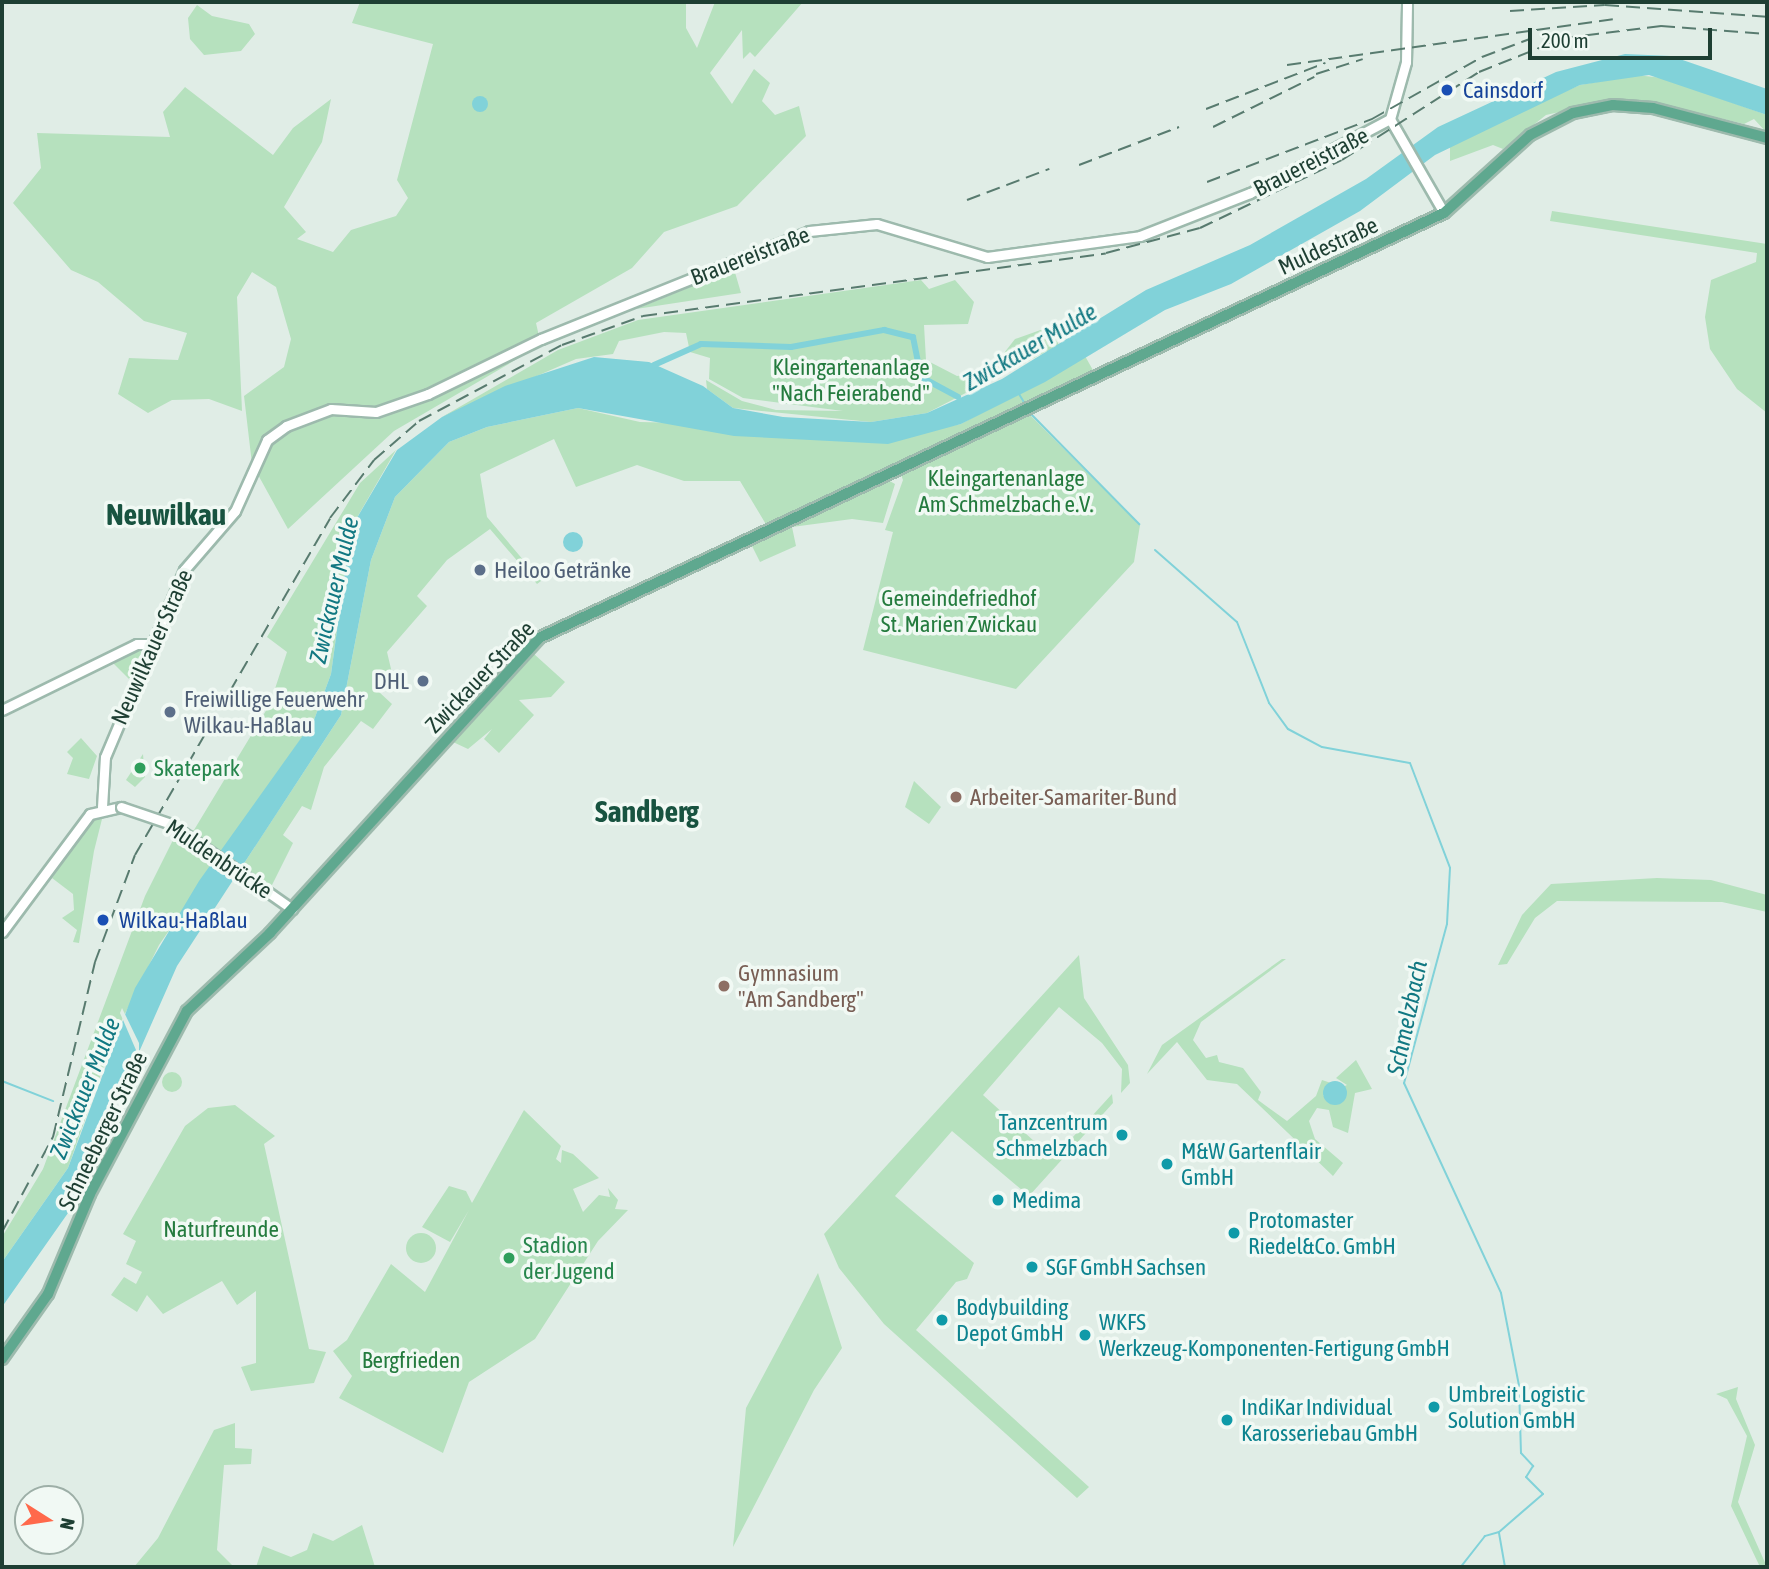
<!DOCTYPE html>
<html>
<head>
<meta charset="utf-8">
<style>
	body { margin:0 }
	#map { position:relative; width:1769px; height:1569px; overflow:hidden; background:#e0ede6; font-family:"Asap Condensed",sans-serif }
	div>[style] { position:absolute }
	[style*='--x'] { left:calc(var(--x)*1px); top:calc(var(--y)*1px); width:calc(var(--w)*1px); rotate:calc(var(--a)*1deg) }
	.green>* { inset:0; background:#b6e1be }
	.round { border-radius:50% }
	.water>* { inset:0; background:#81d2d9 }
	.pier>* { inset:0; background:#e0ede6 }
	.stream>* { height:2px; margin:-1px; padding:0 1px; transform-origin:1px; border-radius:1px; background:#81d2d9 }
	.canal>* { height:6px; margin:-3px; padding:0 3px; transform-origin:3px; border-radius:3px; background:#81d2d9 }
	.roads { filter:drop-shadow(2px 0 #9dbaad) drop-shadow(-2px 0 #9dbaad) drop-shadow(0 2px #9dbaad) drop-shadow(0 -2px #9dbaad) }
	.secondary>* { height:9px; margin:-4.5px; padding:0 4.5px; transform-origin:4.5px; border-radius:4.5px; background:#fff }
	.primary>* { height:10px; margin:-5px; padding:0 5px; transform-origin:5px; border-radius:5px; background:#5fa88f }
	.rail>* { height:2px; margin-top:-1px; transform-origin:0; background:repeating-linear-gradient(90deg,#587b6f 0 14px,transparent 0 21px) }
	.bridges { filter:drop-shadow(2px 0 #9dbaad) drop-shadow(-2px 0 #9dbaad) drop-shadow(0 2px #9dbaad) drop-shadow(0 -2px #9dbaad) }
	.secondary-bridge>* { height:9px; margin:-4.5px; padding:0 4.5px; transform-origin:4.5px; border-radius:4.5px; background:#fff }
	.dots>* { width:19px; height:19px; translate:-50% -50%; box-sizing:border-box; border:4px solid #f1f9f4; border-radius:50% }
	span { translate:-50% -50%; white-space:nowrap; text-align:center; line-height:1.15; -webkit-text-stroke:7px #f1f9f4; paint-order:stroke }
	.transit-label { font-size:23px; color:#164399 }
	.left { translate:0 -50%; text-align:left }
	.street-label { font-size:23px; color:#1e3f33 }
	.park-label { font-size:23px; color:#247b3e }
	.service-label { font-size:23px; color:#4e5e75 }
	.right { translate:-100% -50%; text-align:right }
	.leisure-label { font-size:23px; color:#27864d }
	.education-label { font-size:23px; color:#785e54 }
	.culture-label { font-size:23px; color:#0d838f }
	.water-label { font-size:24px; color:#117882; font-style:italic }
	.district-label { font-size:30px; color:#185340; font-weight:700 }
	.frame { position:absolute; inset:0; border:4px solid #1e3f33; pointer-events:none }
	.north { position:absolute; left:14px; top:1485px; width:70px; height:70px; box-sizing:border-box; background:#f1f9f4; border:2px solid #9dafa7; border-radius:50%; rotate:102deg; font-size:19px; font-weight:700; line-height:28px; text-align:center; color:#1e3f33 }
	.north::after { content:''; display:block; margin:auto; width:24px; height:32px; background:#ff694b; clip-path:polygon(50% 0,100% 100%,50% 72%,0 100%) }
	.scale { position:absolute; left:1528px; top:28px; width:184px; height:32px; box-sizing:border-box; border:4px solid #1e3f33; border-top:0; padding-left:9px; font-size:21px; line-height:24px; white-space:nowrap; color:#1e3f33; -webkit-text-stroke:5px #f1f9f4; paint-order:stroke }
</style>
</head>
<body>
<div id="map">
	<div class="green">
		<div style="clip-path:polygon(360px 2px,686px 2px,686px 28px,697px 48px,715px 2px,803px 2px,755px 57px,750px 52px,743px 59px,742px 30px,710px 73px,732px 104px,754px 69px,770px 83px,762px 101px,775px 115px,799px 106px,806px 136px,737px 206px,664px 232px,632px 268px,536px 323px,541px 345px,394px 431px,288px 529px,252px 464px,244px 396px,284px 367px,291px 339px,276px 287px,252px 272px,237px 297px,242px 411px,209px 399px,172px 400px,148px 413px,118px 394px,129px 358px,178px 360px,187px 333px,144px 321px,98px 282px,71px 270px,13px 203px,41px 168px,37px 133px,170px 137px,163px 112px,185px 87px,273px 155px,293px 128px,331px 99px,322px 142px,284px 207px,306px 232px,297px 239px,333px 252px,351px 230px,396px 216px,408px 198px,397px 180px,433px 44px,352px 23px)"></div>
		<div style="clip-path:polygon(197px 5px,212px 16px,249px 24px,255px 34px,241px 51px,204px 55px,190px 39px,188px 18px)"></div>
		<div style="clip-path:polygon(1636px 75px,1663px 78px,1767px 115px,1767px 133px,1754px 119px,1744px 124px,1654px 102px,1613px 100px,1546px 115px,1503px 149px,1493px 145px,1450px 161px,1450px 146px,1529px 107px,1580px 85px)"></div>
		<div style="clip-path:polygon(1552px 211px,1767px 244px,1767px 413px,1737px 389px,1710px 349px,1705px 317px,1711px 280px,1756px 262px,1757px 253px,1550px 221px)"></div>
		<div style="clip-path:polygon(734px 269px,741px 293px,636px 309px)"></div>
		<div style="clip-path:polygon(921px 280px,929px 289px,955px 280px,974px 302px,968px 324px,924px 325px,926px 360px,957px 376px,990px 371px,1015px 339px,1049px 327px,1059px 345px,927px 413px,871px 422px,733px 408px,707px 389px,706px 380px,742px 401px,776px 410px,843px 411px,743px 398px,709px 379px,710px 358px,690px 352px,686px 333px,664px 332px,619px 341px,613px 354px,576px 359px,442px 417px,558px 350px,638px 320px)"></div>
		<div style="clip-path:polygon(1085px 356px,1094px 372px,767px 526px,740px 481px,684px 481px,637px 465px,576px 487px,554px 439px,480px 474px,487px 517px,541px 581px,537px 584px,490px 529px,447px 560px,417px 596px,427px 606px,387px 652px,392px 673px,379px 692px,392px 704px,373px 729px,361px 721px,324px 767px,311px 810px,302px 806px,283px 835px,293px 843px,271px 887px,268px 892px,239px 871px,341px 715px,371px 560px,395px 497px,449px 442px,487px 427px,578px 408px,640px 422px,936px 429px,961px 424px)"></div>
		<div style="clip-path:polygon(1024px 409px,1140px 525px,1134px 562px,1016px 689px,863px 650px,893px 532px,885px 530px,903px 480px,898px 467px)"></div>
		<div style="clip-path:polygon(396px 450px,351px 528px,331px 674px,314px 720px,159px 945px,115px 1034px,68px 1168px,2px 1262px,2px 1237px,43px 1169px,145px 896px,175px 836px,194px 830px,270px 704px,287px 652px,267px 637px,360px 483px)"></div>
		<div style="clip-path:polygon(888px 480px,895px 484px,883px 523px,852px 519px,792px 527px,796px 546px,760px 562px,751px 544px)"></div>
		<div style="clip-path:polygon(138px 647px,146px 650px,129px 679px,112px 662px)"></div>
		<div style="clip-path:polygon(534px 654px,565px 682px,551px 697px,519px 700px,534px 715px,499px 753px,484px 739px,492px 729px,468px 749px,453px 742px)"></div>
		<div style="clip-path:polygon(81px 738px,97px 756px,89px 779px,67px 774px,73px 758px,67px 752px)"></div>
		<div style="clip-path:polygon(143px 754px,145px 777px,135px 787px,126px 780px)"></div>
		<div style="clip-path:polygon(914px 781px,941px 807px,929px 824px,905px 807px)"></div>
		<div style="clip-path:polygon(103px 815px,94px 851px,79px 943px,73px 942px,77px 930px,62px 918px,74px 910px,73px 894px,52px 878px,90px 822px)"></div>
		<div style="clip-path:polygon(1657px 878px,1711px 880px,1767px 895px,1767px 912px,1722px 902px,1557px 901px,1535px 918px,1507px 964px,1498px 965px,1522px 915px,1551px 884px)"></div>
		<div style="clip-path:polygon(1079px 955px,1084px 998px,1128px 1065px,1130px 1083px,1121px 1093px,1122px 1069px,1102px 1043px,1059px 1007px,983px 1095px,1046px 1152px,1054px 1143px,1062px 1149px,1112px 1094px,1113px 1103px,1029px 1196px,952px 1131px,895px 1196px,974px 1263px,967px 1279px,956px 1282px,916px 1330px,1089px 1487px,1077px 1498px,884px 1324px,839px 1268px,824px 1234px)"></div>
		<div style="clip-path:polygon(1282px 959px,1286px 959px,1201px 1022px,1193px 1040px,1206px 1058px,1217px 1055px,1219px 1062px,1243px 1068px,1261px 1092px,1258px 1100px,1287px 1121px,1316px 1096px,1322px 1080px,1331px 1083px,1323px 1096px,1347px 1085px,1336px 1078px,1356px 1060px,1372px 1089px,1355px 1093px,1348px 1133px,1333px 1127px,1329px 1110px,1317px 1108px,1309px 1121px,1315px 1139px,1343px 1163px,1333px 1176px,1237px 1084px,1207px 1080px,1177px 1042px,1147px 1074px,1162px 1045px)"></div>
		<div class="round" style="left:162px;top:1072px;width:20px;height:20px"></div>
		<div style="clip-path:polygon(235px 1105px,275px 1136px,264px 1144px,309px 1349px,326px 1352px,314px 1383px,251px 1391px,241px 1367px,256px 1363px,256px 1291px,237px 1305px,222px 1281px,163px 1314px,147px 1295px,137px 1312px,111px 1295px,124px 1277px,136px 1284px,142px 1272px,126px 1264px,136px 1241px,123px 1234px,185px 1126px,208px 1108px)"></div>
		<div style="clip-path:polygon(524px 1110px,561px 1146px,556px 1159px,561px 1163px,562px 1150px,573px 1154px,599px 1178px,573px 1189px,583px 1212px,599px 1195px,610px 1197px,608px 1188px,618px 1200px,615px 1209px,628px 1210px,598px 1241px,535px 1339px,469px 1382px,443px 1453px,339px 1398px,352px 1376px,333px 1351px,347px 1340px,391px 1264px,425px 1292px,469px 1210px,450px 1242px,422px 1227px,449px 1186px,466px 1191px,472px 1203px)"></div>
		<div class="round" style="left:406px;top:1233px;width:30px;height:30px"></div>
		<div style="clip-path:polygon(818px 1273px,842px 1348px,814px 1390px,733px 1547px,746px 1408px)"></div>
		<div style="clip-path:polygon(1738px 1387px,1736px 1399px,1755px 1445px,1738px 1502px,1767px 1567px,1760px 1567px,1731px 1506px,1747px 1436px,1727px 1399px,1716px 1394px)"></div>
		<div style="clip-path:polygon(235px 1423px,235px 1448px,252px 1449px,251px 1464px,224px 1465px,217px 1550px,234px 1567px,134px 1567px,158px 1538px,214px 1430px)"></div>
		<div style="clip-path:polygon(362px 1525px,375px 1567px,256px 1567px,263px 1546px,291px 1557px,307px 1550px,313px 1533px,333px 1541px)"></div>
	</div>
	<div class="water">
		<div style="clip-path:polygon(1625px 54px,1671px 56px,1767px 89px,1767px 115px,1649px 75px,1580px 85px,1435px 155px,1360px 211px,1231px 284px,1165px 310px,1045px 382px,961px 424px,888px 444px,734px 436px,578px 408px,487px 427px,449px 442px,395px 497px,371px 560px,341px 715px,177px 966px,68px 1213px,2px 1307px,2px 1262px,68px 1168px,135px 988px,199px 881px,314px 720px,331px 674px,351px 528px,397px 450px,442px 417px,505px 386px,594px 357px,649px 362px,703px 386px,733px 408px,783px 417px,871px 422px,927px 413px,1002px 379px,1146px 290px,1250px 245px,1366px 179px,1438px 127px,1556px 72px)"></div>
		<div class="round" style="left:472px;top:96px;width:16px;height:16px"></div>
		<div class="round" style="left:563px;top:532px;width:20px;height:20px"></div>
		<div class="round" style="left:1323px;top:1081px;width:24px;height:24px"></div>
	</div>
	<div class="pier">
		<div style="clip-path:polygon(122px 1008px,139px 1043px,139px 1057px,120px 1013px)"></div>
	</div>
	<div class="stream">
		<div style="--x:1019;--y:394;--w:12;--a:59"></div>
		<div style="--x:1030;--y:413;--w:156;--a:45.5"></div>
		<div style="--x:1155;--y:550;--w:109;--a:41.3"></div>
		<div style="--x:1237;--y:622;--w:87;--a:68.4"></div>
		<div style="--x:1269;--y:703;--w:32;--a:54"></div>
		<div style="--x:1288;--y:729;--w:38;--a:28"></div>
		<div style="--x:1322;--y:747;--w:89;--a:10.3"></div>
		<div style="--x:1410;--y:763;--w:112;--a:69.1"></div>
		<div style="--x:1450;--y:868;--w:56;--a:93.1"></div>
		<div style="--x:1447;--y:924;--w:165;--a:105.1"></div>
		<div style="--x:1404;--y:1083;--w:231;--a:65.2"></div>
		<div style="--x:1501;--y:1293;--w:95;--a:79"></div>
		<div style="--x:1519;--y:1386;--w:67;--a:88.3"></div>
		<div style="--x:1521;--y:1453;--w:18;--a:47"></div>
		<div style="--x:1533;--y:1466;--w:13;--a:122"></div>
		<div style="--x:1526;--y:1477;--w:24;--a:45"></div>
		<div style="--x:1543;--y:1494;--w:58;--a:139.2"></div>
		<div style="--x:1499;--y:1532;--w:15;--a:164"></div>
		<div style="--x:1485;--y:1536;--w:39;--a:128"></div>
		<div style="--x:2;--y:1081;--w:55;--a:21.4"></div>
		<div style="--x:1499;--y:1533;--w:35;--a:80"></div>
	</div>
	<div class="canal">
		<div style="--x:654;--y:365;--w:51;--a:-24.1"></div>
		<div style="--x:701;--y:344;--w:90;--a:1.9"></div>
		<div style="--x:791;--y:347;--w:95;--a:-10.4"></div>
		<div style="--x:884;--y:330;--w:30;--a:14"></div>
		<div style="--x:913;--y:337;--w:41;--a:78.7"></div>
		<div style="--x:921;--y:377;--w:42;--a:28.4"></div>
	</div>
	<div class="roads">
		<div class="secondary">
			<div style="--x:1390;--y:119;--w:59;--a:-74.3"></div>
			<div style="--x:1406;--y:62;--w:60;--a:-89"></div>
			<div style="--x:1390;--y:119;--w:108;--a:60.1"></div>
			<div style="--x:2;--y:710;--w:150;--a:-26.1"></div>
			<div style="--x:137;--y:644;--w:16;--a:0"></div>
			<div style="--x:102;--y:807;--w:50;--a:-86.6"></div>
			<div style="--x:105;--y:757;--w:203;--a:-67.1"></div>
			<div style="--x:184;--y:570;--w:78;--a:-49.2"></div>
			<div style="--x:235;--y:511;--w:78;--a:-65.7"></div>
			<div style="--x:267;--y:440;--w:24;--a:-36"></div>
			<div style="--x:286;--y:426;--w:48;--a:-20.7"></div>
			<div style="--x:331;--y:409;--w:45;--a:3.8"></div>
			<div style="--x:376;--y:412;--w:55;--a:-19.1"></div>
			<div style="--x:428;--y:394;--w:126;--a:-26"></div>
			<div style="--x:541;--y:339;--w:289;--a:-21.9"></div>
			<div style="--x:809;--y:231;--w:68;--a:-5.9"></div>
			<div style="--x:877;--y:224;--w:115;--a:16.7"></div>
			<div style="--x:987;--y:257;--w:154;--a:-7.8"></div>
			<div style="--x:1140;--y:236;--w:118;--a:-21.4"></div>
			<div style="--x:1250;--y:193;--w:158;--a:-27.9"></div>
			<div style="--x:171;--y:824;--w:148;--a:35.1"></div>
			<div style="--x:2;--y:932;--w:147;--a:-53.3"></div>
			<div style="--x:90;--y:814;--w:32;--a:-13"></div>
		</div>
		<div class="primary">
			<div style="--x:2;--y:1359;--w:80;--a:-54.7"></div>
			<div style="--x:48;--y:1294;--w:108;--a:-67.2"></div>
			<div style="--x:90;--y:1194;--w:207;--a:-62.1"></div>
			<div style="--x:187;--y:1011;--w:114;--a:-43.2"></div>
			<div style="--x:270;--y:933;--w:399;--a:-47.6"></div>
			<div style="--x:539;--y:638;--w:1000;--a:-25.16"></div>
			<div style="--x:1444;--y:213;--w:116;--a:-42.2"></div>
			<div style="--x:1530;--y:135;--w:48;--a:-27.1"></div>
			<div style="--x:1573;--y:113;--w:41;--a:-11.3"></div>
			<div style="--x:1613;--y:105;--w:40;--a:4.3"></div>
			<div style="--x:1653;--y:108;--w:118;--a:14.7"></div>
		</div>
	</div>
	<div class="rail">
		<div style="--x:1510;--y:11;--w:95;--a:-3.6"></div>
		<div style="--x:1605;--y:5;--w:162;--a:4.2"></div>
		<div style="--x:1287;--y:65;--w:329;--a:-8"></div>
		<div style="--x:1316;--y:74;--w:49;--a:-17.7"></div>
		<div style="--x:1206;--y:109;--w:128;--a:-21.1"></div>
		<div style="--x:1213;--y:127;--w:113;--a:-26.3"></div>
		<div style="--x:1079;--y:165;--w:107;--a:-20.8"></div>
		<div style="--x:1207;--y:182;--w:177;--a:-20.9"></div>
		<div style="--x:1372;--y:119;--w:126;--a:-29.4"></div>
		<div style="--x:1482;--y:57;--w:51;--a:-20.6"></div>
		<div style="--x:967;--y:200;--w:88;--a:-20.7"></div>
		<div style="--x:2;--y:1232;--w:108;--a:-61.8"></div>
		<div style="--x:53;--y:1137;--w:180;--a:-76.5"></div>
		<div style="--x:95;--y:962;--w:114;--a:-69.5"></div>
		<div style="--x:135;--y:855;--w:389;--a:-59.9"></div>
		<div style="--x:330;--y:518;--w:73;--a:-52.8"></div>
		<div style="--x:374;--y:460;--w:60;--a:-40.9"></div>
		<div style="--x:419;--y:421;--w:162;--a:-28"></div>
		<div style="--x:562;--y:345;--w:86;--a:-19.7"></div>
		<div style="--x:643;--y:316;--w:467;--a:-7.7"></div>
		<div style="--x:1106;--y:253;--w:97;--a:-14.9"></div>
		<div style="--x:1200;--y:228;--w:157;--a:-25.6"></div>
		<div style="--x:1342;--y:160;--w:163;--a:-32.7"></div>
		<div style="--x:1479;--y:72;--w:92;--a:-21.8"></div>
		<div style="--x:1564;--y:38;--w:98;--a:-7.1"></div>
		<div style="--x:1661;--y:26;--w:106;--a:4.3"></div>
	</div>
	<div class="bridges">
		<div class="secondary-bridge">
			<div style="--x:121;--y:807;--w:53;--a:18.8"></div>
		</div>
	</div>
	<div class="dots">
		<div style="left:1447px;top:90px;background:#1a4fb4"></div>
		<div style="left:480px;top:570px;background:#5c6f8a"></div>
		<div style="left:423px;top:681px;background:#5c6f8a"></div>
		<div style="left:170px;top:712px;background:#5c6f8a"></div>
		<div style="left:140px;top:768px;background:#2e9e5b"></div>
		<div style="left:956px;top:797px;background:#8d6e63"></div>
		<div style="left:103px;top:920px;background:#1a4fb4"></div>
		<div style="left:724px;top:986px;background:#8d6e63"></div>
		<div style="left:1122px;top:1135px;background:#0f9aa8"></div>
		<div style="left:1167px;top:1164px;background:#0f9aa8"></div>
		<div style="left:998px;top:1200px;background:#0f9aa8"></div>
		<div style="left:1234px;top:1233px;background:#0f9aa8"></div>
		<div style="left:509px;top:1258px;background:#2e9e5b"></div>
		<div style="left:1032px;top:1267px;background:#0f9aa8"></div>
		<div style="left:942px;top:1320px;background:#0f9aa8"></div>
		<div style="left:1085px;top:1335px;background:#0f9aa8"></div>
		<div style="left:1434px;top:1407px;background:#0f9aa8"></div>
		<div style="left:1227px;top:1420px;background:#0f9aa8"></div>
	</div>
	<div class="transit-label">
		<span class="left" style="left:1463px;top:90px">Cainsdorf</span>
		<span class="left" style="left:119px;top:920px">Wilkau-Haßlau</span>
	</div>
	<div class="street-label">
		<span style="left:1311px;top:162px;rotate:-27deg">Brauereistraße</span>
		<span style="left:1328px;top:246px;rotate:-25deg">Muldestraße</span>
		<span style="left:750px;top:256px;rotate:-21deg">Brauereistraße</span>
		<span style="left:152px;top:647px;rotate:-66deg">Neuwilkauer Straße</span>
		<span style="left:480px;top:677px;rotate:-46deg">Zwickauer Straße</span>
		<span style="left:219px;top:859px;rotate:34deg">Muldenbrücke</span>
		<span style="left:103px;top:1131px;rotate:-64deg">Schneeberger Straße</span>
	</div>
	<div class="park-label">
		<span style="left:851px;top:380px">Kleingartenanlage<br>"Nach Feierabend"</span>
		<span style="left:1006px;top:491px">Kleingartenanlage<br>Am Schmelzbach e.V.</span>
		<span style="left:959px;top:611px">Gemeindefriedhof<br>St. Marien Zwickau</span>
		<span style="left:221px;top:1229px">Naturfreunde</span>
		<span style="left:411px;top:1360px">Bergfrieden</span>
	</div>
	<div class="service-label">
		<span class="left" style="left:494px;top:570px">Heiloo Getränke</span>
		<span class="right" style="left:409px;top:681px">DHL</span>
		<span class="left" style="left:184px;top:712px">Freiwillige Feuerwehr<br>Wilkau-Haßlau</span>
	</div>
	<div class="leisure-label">
		<span class="left" style="left:154px;top:768px">Skatepark</span>
		<span class="left" style="left:523px;top:1258px">Stadion<br>der Jugend</span>
	</div>
	<div class="education-label">
		<span class="left" style="left:970px;top:797px">Arbeiter-Samariter-Bund</span>
		<span class="left" style="left:738px;top:986px">Gymnasium<br>"Am Sandberg"</span>
	</div>
	<div class="culture-label">
		<span class="right" style="left:1108px;top:1135px">Tanzcentrum<br>Schmelzbach</span>
		<span class="left" style="left:1181px;top:1164px">M&amp;W Gartenflair<br>GmbH</span>
		<span class="left" style="left:1012px;top:1200px">Medima</span>
		<span class="left" style="left:1248px;top:1233px">Protomaster<br>Riedel&amp;Co. GmbH</span>
		<span class="left" style="left:1046px;top:1267px">SGF GmbH Sachsen</span>
		<span class="left" style="left:956px;top:1320px">Bodybuilding<br>Depot GmbH</span>
		<span class="left" style="left:1099px;top:1335px">WKFS<br>Werkzeug-Komponenten-Fertigung GmbH</span>
		<span class="left" style="left:1448px;top:1407px">Umbreit Logistic<br>Solution GmbH</span>
		<span class="left" style="left:1241px;top:1420px">IndiKar Individual<br>Karosseriebau GmbH</span>
	</div>
	<div class="water-label">
		<span style="left:1030px;top:347px;rotate:-30deg">Zwickauer Mulde</span>
		<span style="left:334px;top:590px;rotate:-77deg">Zwickauer Mulde</span>
		<span style="left:1407px;top:1018px;rotate:-78deg">Schmelzbach</span>
		<span style="left:85px;top:1088px;rotate:-68deg">Zwickauer Mulde</span>
	</div>
	<div class="district-label">
		<span style="left:166px;top:514px">Neuwilkau</span>
		<span style="left:647px;top:811px">Sandberg</span>
	</div>
	<div class="frame"></div>
	<div class="north">N</div>
	<div class="scale">200 m</div>
</div>
</body>
</html>
